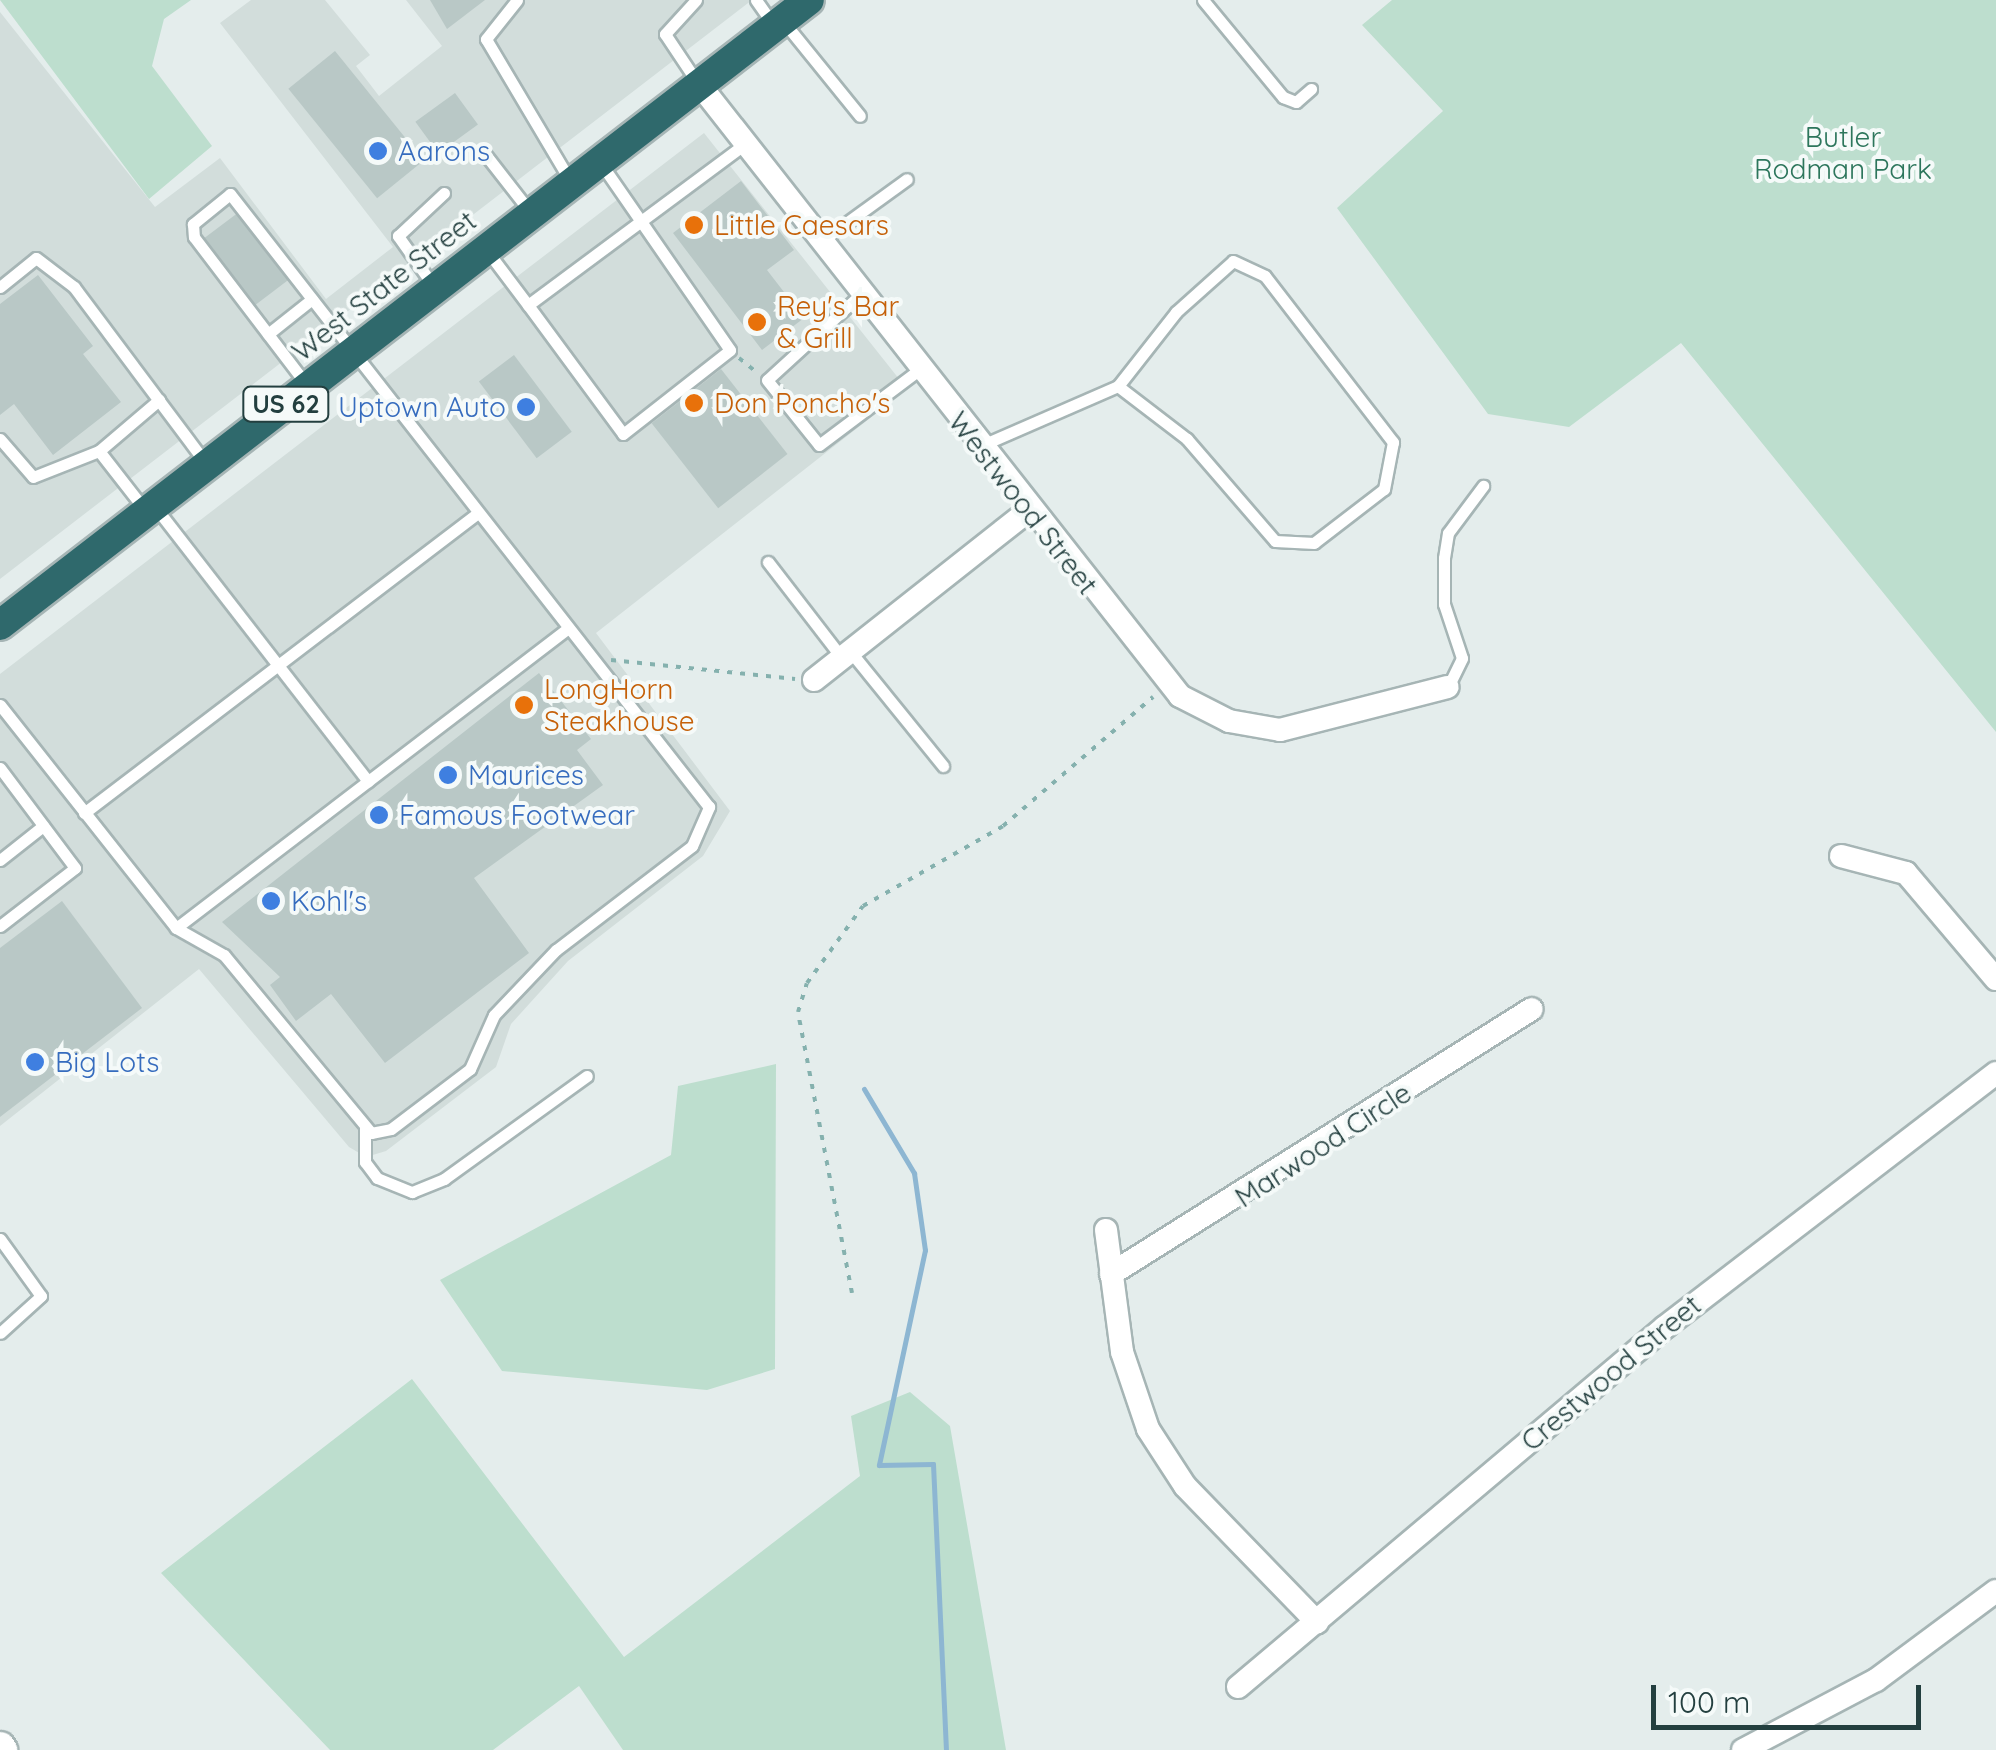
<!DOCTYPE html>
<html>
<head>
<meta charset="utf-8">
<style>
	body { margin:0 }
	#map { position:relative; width:1996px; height:1750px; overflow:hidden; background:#e4edec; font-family:Quicksand,sans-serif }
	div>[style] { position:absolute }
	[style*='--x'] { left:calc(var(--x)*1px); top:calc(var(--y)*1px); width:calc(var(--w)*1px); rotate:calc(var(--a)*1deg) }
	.built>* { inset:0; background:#d2dddb }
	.green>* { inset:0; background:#bddece }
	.stream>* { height:5px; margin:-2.5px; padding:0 2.5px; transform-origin:2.5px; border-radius:2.5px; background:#8db6d2 }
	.building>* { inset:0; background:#b9c8c6; transform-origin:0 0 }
	.path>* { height:4px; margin-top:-2px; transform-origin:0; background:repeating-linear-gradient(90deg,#85b1ae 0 5px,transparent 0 13px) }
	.roads { filter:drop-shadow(2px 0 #a6b5b5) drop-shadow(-2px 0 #a6b5b5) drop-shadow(0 2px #a6b5b5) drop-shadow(0 -2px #a6b5b5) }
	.lane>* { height:11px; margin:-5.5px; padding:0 5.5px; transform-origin:5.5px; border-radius:5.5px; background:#fff }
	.street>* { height:22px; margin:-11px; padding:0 11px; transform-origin:11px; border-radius:11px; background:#fff }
	.secondary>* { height:30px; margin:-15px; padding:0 15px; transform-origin:15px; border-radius:15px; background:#fff }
	.highway>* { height:30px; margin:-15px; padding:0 15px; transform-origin:15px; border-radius:15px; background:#2f696c }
	.dots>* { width:28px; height:28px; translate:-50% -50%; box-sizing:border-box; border:5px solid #f5faf9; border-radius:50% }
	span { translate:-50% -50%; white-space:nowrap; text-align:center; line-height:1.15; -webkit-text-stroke:8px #f5faf9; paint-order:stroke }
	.shield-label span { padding:2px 8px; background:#f5faf9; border:2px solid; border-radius:8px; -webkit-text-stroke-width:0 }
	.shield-label { font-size:25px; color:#233f3f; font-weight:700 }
	.park-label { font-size:28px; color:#2d765c }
	.shop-label { font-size:28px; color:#366cbe }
	.left { translate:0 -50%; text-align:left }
	.right { translate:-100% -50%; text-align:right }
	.food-label { font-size:28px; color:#c56008 }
	.street-label { font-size:28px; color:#233f3f }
	.scale { position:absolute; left:1651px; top:1685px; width:270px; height:45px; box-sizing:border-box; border:5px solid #233f3f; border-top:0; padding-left:12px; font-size:30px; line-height:35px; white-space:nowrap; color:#233f3f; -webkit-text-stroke:8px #f5faf9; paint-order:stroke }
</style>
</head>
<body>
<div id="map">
	<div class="built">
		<div style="clip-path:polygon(251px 0,325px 0,370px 55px,356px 66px,379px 96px,442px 46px,406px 0,752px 0,0 579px,0 12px,155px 207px,220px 158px,326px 299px,393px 247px,220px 23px)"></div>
		<div style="clip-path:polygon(704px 133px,907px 389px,596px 633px,730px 811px,703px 856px,568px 961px,511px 1024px,496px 1067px,386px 1151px,366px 1157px,349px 1147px,199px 969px,0 1126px,0 674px)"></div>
	</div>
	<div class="green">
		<div style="clip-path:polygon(0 0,191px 0,164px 19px,152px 66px,212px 146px,149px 199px)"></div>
		<div style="clip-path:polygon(1392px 0,1996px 0,1996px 732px,1681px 343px,1569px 427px,1488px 414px,1337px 208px,1443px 111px,1362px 25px)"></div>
		<div style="clip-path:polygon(776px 1064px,775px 1369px,707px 1390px,502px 1371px,440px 1280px,671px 1155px,678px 1086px)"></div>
		<div style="clip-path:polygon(412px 1379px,624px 1657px,860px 1476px,851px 1416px,910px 1392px,950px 1426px,1006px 1750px,623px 1750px,579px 1686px,493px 1750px,330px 1750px,161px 1573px)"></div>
	</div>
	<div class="stream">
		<div style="--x:864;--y:1089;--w:98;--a:59.2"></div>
		<div style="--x:914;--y:1173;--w:78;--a:81.9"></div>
		<div style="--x:925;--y:1250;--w:220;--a:102.1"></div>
		<div style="--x:879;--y:1465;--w:54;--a:-1.1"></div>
		<div style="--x:933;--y:1464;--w:286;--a:87.4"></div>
	</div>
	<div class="building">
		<div style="clip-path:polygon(430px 0,485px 0,447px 29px)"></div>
		<div style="left:335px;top:51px;width:141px;height:60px;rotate:51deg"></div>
		<div style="left:455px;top:93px;width:39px;height:49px;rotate:54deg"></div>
		<div style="clip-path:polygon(741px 181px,794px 250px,767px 270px,804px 318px,762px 350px,673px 233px)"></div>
		<div style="left:239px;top:212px;width:84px;height:45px;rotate:53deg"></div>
		<div style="clip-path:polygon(38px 275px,93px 346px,83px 354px,121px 402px,53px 455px,14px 404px,0 415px,0 304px)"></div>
		<div style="left:514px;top:355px;width:96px;height:44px;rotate:53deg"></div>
		<div style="left:721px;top:369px;width:108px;height:88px;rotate:52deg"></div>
		<div style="clip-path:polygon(539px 673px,591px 739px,577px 750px,603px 785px,474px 878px,529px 953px,385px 1063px,331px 994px,296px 1021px,270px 985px,280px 977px,222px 922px)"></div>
		<div style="clip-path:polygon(62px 901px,142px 1008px,0 1117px,0 948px)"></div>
	</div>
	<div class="path">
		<div style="--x:739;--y:358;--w:21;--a:39"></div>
		<div style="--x:611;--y:660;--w:185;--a:5.9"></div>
		<div style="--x:852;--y:1293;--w:286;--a:-100.9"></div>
		<div style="--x:798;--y:1012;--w:30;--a:-73"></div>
		<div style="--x:807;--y:983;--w:95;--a:-54"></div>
		<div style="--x:863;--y:906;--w:161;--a:-29.7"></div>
		<div style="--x:1003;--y:826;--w:198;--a:-40.7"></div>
	</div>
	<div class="roads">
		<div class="lane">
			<div style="--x:517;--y:0;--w:50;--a:128.5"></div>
			<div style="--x:486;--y:39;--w:166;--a:59.3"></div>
			<div style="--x:696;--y:0;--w:46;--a:132.4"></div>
			<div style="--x:665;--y:34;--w:58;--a:56.3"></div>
			<div style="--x:756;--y:0;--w:32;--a:55"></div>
			<div style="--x:1203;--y:0;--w:126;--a:50.5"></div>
			<div style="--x:1283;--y:97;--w:14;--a:21"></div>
			<div style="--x:1296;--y:102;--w:20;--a:-41"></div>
			<div style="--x:783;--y:21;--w:122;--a:51"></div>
			<div style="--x:485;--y:154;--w:75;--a:52.1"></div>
			<div style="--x:820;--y:242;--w:107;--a:-35.9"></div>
			<div style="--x:488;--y:252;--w:66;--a:53"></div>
			<div style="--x:528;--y:305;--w:270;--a:-36.6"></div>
			<div style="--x:1233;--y:261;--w:35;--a:25"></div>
			<div style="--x:1265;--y:276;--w:210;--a:52.4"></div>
			<div style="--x:1393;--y:442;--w:48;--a:100.8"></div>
			<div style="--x:1384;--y:489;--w:88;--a:142.4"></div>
			<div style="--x:1314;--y:543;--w:39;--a:-177"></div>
			<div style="--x:1275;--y:541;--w:135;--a:-130.8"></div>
			<div style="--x:1187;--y:439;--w:87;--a:-142.5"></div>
			<div style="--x:1118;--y:386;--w:94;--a:-51.9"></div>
			<div style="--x:1176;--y:312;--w:76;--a:-41.8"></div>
			<div style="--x:0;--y:287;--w:46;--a:-38.9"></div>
			<div style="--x:36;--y:258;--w:48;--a:37.3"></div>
			<div style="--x:74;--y:287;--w:222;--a:53.2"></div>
			<div style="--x:435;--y:288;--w:64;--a:-125.4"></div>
			<div style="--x:398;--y:236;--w:63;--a:-43.1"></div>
			<div style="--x:861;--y:294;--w:127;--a:137.5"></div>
			<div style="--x:767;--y:380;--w:83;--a:51.3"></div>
			<div style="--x:819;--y:445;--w:125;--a:-36.9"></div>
			<div style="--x:528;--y:305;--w:160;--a:53.6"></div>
			<div style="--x:623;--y:434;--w:136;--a:-38.1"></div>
			<div style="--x:730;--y:350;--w:229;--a:-124.7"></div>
			<div style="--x:268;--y:334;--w:56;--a:-38.5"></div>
			<div style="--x:0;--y:439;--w:50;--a:49"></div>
			<div style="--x:33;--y:477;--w:71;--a:-21.5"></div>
			<div style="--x:99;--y:451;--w:75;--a:52.1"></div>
			<div style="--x:980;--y:446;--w:150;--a:-23.5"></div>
			<div style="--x:99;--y:451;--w:79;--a:-40.4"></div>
			<div style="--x:156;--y:508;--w:346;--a:52.2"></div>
			<div style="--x:768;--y:562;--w:121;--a:52.4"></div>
			<div style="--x:850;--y:651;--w:148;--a:51"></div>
			<div style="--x:1448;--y:687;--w:32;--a:-64"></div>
			<div style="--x:1462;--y:658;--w:57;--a:-108.4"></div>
			<div style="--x:1444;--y:604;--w:46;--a:-90"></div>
			<div style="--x:1444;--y:558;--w:25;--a:-81"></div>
			<div style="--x:1448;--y:533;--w:59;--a:-53.3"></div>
			<div style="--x:0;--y:705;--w:284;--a:51.7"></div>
			<div style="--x:176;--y:928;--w:55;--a:29.4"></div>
			<div style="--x:224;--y:955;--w:231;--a:50.4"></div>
			<div style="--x:371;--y:1133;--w:20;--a:-11"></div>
			<div style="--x:391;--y:1129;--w:99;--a:-37.2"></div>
			<div style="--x:470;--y:1069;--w:59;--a:-66"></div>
			<div style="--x:494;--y:1015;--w:90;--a:-46.4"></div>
			<div style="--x:556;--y:950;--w:171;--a:-37.4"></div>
			<div style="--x:692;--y:846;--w:43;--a:-66.4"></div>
			<div style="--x:709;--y:807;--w:778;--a:-128"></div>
			<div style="--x:230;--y:194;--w:48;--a:141"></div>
			<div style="--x:193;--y:224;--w:13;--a:86"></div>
			<div style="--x:194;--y:237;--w:185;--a:52.7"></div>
			<div style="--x:0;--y:768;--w:125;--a:53.1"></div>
			<div style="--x:75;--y:868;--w:95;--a:142.3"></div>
			<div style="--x:84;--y:813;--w:494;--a:-37.3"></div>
			<div style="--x:0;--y:860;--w:55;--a:-38.3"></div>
			<div style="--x:176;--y:928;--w:494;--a:-37.4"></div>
			<div style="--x:365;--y:1128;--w:34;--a:90"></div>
			<div style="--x:365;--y:1162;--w:20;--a:53"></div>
			<div style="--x:377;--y:1178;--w:38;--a:22"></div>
			<div style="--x:412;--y:1192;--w:35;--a:-22"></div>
			<div style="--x:444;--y:1179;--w:176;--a:-35.8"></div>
			<div style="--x:0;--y:1239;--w:70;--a:54.3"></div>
			<div style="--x:41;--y:1296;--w:55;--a:137.9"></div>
		</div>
		<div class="street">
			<div style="--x:699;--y:84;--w:778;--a:51.83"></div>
			<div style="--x:1180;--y:696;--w:55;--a:27"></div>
			<div style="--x:1229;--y:721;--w:52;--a:10"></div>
			<div style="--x:1280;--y:730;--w:173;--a:-14.4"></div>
			<div style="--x:814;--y:680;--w:273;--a:-38.3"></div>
			<div style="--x:1841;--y:856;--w:67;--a:14.7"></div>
			<div style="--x:1906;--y:873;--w:139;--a:49.7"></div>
			<div style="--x:1106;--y:1230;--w:123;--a:82.5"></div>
			<div style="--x:1122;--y:1352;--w:81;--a:71.3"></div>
			<div style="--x:1148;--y:1429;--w:68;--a:57"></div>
			<div style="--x:1185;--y:1486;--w:190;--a:45.9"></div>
			<div style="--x:1111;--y:1274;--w:497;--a:-32.2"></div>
			<div style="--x:1238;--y:1687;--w:559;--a:-40.13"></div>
			<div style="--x:1665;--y:1327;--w:417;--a:-37.5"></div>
			<div style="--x:1743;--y:1750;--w:150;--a:-27.8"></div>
			<div style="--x:1876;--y:1680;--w:149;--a:-36.6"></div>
		</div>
		<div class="secondary">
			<div style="--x:0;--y:1747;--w:4;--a:56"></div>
		</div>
		<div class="highway">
			<div style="--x:0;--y:625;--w:1022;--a:-37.69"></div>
		</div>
	</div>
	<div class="dots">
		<div style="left:378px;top:151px;background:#3f7fe0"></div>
		<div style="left:694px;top:225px;background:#e8710a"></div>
		<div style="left:757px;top:322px;background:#e8710a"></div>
		<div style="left:694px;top:403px;background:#e8710a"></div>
		<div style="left:526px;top:407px;background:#3f7fe0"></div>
		<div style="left:524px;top:705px;background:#e8710a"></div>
		<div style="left:448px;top:775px;background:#3f7fe0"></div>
		<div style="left:379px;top:815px;background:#3f7fe0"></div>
		<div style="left:271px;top:901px;background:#3f7fe0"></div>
		<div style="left:35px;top:1062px;background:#3f7fe0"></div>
	</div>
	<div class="shield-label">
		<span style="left:286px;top:404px">US 62</span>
	</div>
	<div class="park-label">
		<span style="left:1843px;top:153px">Butler<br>Rodman Park</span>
	</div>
	<div class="shop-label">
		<span class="left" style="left:398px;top:151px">Aarons</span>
		<span class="right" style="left:506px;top:407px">Uptown Auto</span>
		<span class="left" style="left:468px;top:775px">Maurices</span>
		<span class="left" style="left:399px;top:815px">Famous Footwear</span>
		<span class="left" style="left:291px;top:901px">Kohl's</span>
		<span class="left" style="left:55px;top:1062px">Big Lots</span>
	</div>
	<div class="food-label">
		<span class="left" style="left:714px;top:225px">Little Caesars</span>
		<span class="left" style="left:777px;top:322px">Rey's Bar<br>&amp; Grill</span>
		<span class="left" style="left:714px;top:403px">Don Poncho's</span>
		<span class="left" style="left:544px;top:705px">LongHorn<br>Steakhouse</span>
	</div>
	<div class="street-label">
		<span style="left:384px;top:286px;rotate:-38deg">West State Street</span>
		<span style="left:1023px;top:503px;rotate:52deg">Westwood Street</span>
		<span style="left:1323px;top:1145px;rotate:-33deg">Marwood Circle</span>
		<span style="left:1611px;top:1373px;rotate:-40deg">Crestwood Street</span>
	</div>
	<div class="scale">100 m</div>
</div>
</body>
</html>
